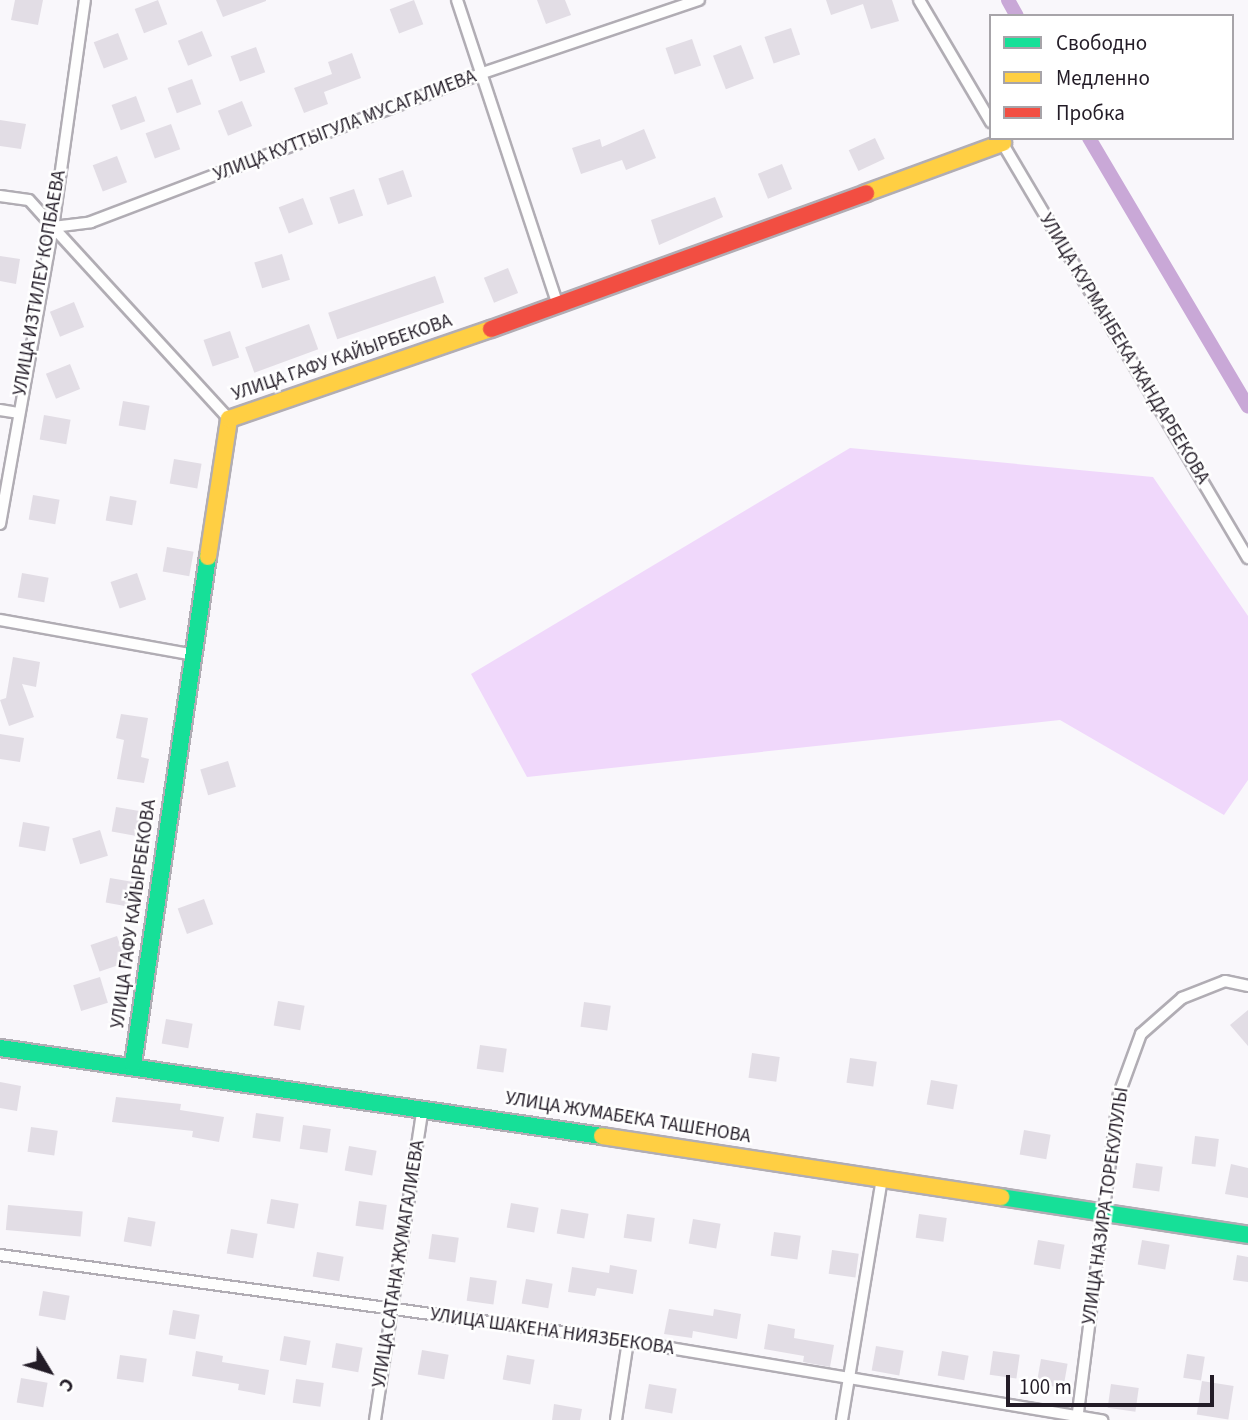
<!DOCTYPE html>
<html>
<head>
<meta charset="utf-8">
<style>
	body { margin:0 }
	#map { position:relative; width:1248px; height:1420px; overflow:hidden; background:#f9f7fb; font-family:"Source Sans 3",sans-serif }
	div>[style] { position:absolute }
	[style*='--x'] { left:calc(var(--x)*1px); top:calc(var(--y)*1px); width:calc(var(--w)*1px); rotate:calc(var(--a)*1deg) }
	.green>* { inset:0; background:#f0d8fb }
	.canal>* { height:14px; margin:-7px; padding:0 7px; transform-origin:7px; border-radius:7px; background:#c9a8d7 }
	.building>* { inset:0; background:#e2dde5; transform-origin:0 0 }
	.roads { filter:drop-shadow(2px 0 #b1adb4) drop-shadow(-2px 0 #b1adb4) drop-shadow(0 2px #b1adb4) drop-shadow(0 -2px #b1adb4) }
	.street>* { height:10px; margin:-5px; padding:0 5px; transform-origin:5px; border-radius:5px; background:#fefefe }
	.fast>* { height:16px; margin:-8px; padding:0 8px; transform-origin:8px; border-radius:8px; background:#16e098 }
	.slow>* { height:16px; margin:-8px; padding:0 8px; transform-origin:8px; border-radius:8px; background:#ffcf43 }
	.jam>* { height:16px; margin:-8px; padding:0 8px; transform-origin:8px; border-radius:8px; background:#f24e42 }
	span { translate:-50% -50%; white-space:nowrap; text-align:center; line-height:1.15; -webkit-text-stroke:5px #fff; paint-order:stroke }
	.street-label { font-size:19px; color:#231c27 }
	.legend { position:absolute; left:989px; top:14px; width:245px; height:126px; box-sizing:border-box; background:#fff; border:2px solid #a7a4a9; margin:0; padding:9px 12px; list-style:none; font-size:21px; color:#231c27 }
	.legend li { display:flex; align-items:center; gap:14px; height:35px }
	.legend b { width:35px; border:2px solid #a7a4a9 }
	.north { position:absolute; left:14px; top:1336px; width:70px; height:70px; -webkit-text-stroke:5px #fff; paint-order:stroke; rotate:128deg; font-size:19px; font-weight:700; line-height:28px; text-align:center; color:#231c27 }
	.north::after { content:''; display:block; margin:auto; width:24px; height:32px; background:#231c27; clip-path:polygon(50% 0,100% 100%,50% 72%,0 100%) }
	.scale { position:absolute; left:1006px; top:1375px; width:208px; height:32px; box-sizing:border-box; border:4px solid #231c27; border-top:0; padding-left:9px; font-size:21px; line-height:24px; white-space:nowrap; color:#231c27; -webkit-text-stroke:5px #fff; paint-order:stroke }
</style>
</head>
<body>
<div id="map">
	<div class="green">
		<div style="clip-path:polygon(850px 448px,1153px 477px,1248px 616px,1248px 780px,1224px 815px,1060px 720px,527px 777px,471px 674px)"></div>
	</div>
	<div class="canal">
		<div style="--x:1008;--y:0;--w:18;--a:61"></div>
		<div style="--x:1089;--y:138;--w:312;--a:59.4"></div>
	</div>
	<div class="building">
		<div style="clip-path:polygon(15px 0,43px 0,38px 25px,11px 20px)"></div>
		<div style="left:158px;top:0;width:26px;height:25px;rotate:69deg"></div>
		<div style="clip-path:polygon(216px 0,266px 0,266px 1px,223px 17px)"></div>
		<div style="left:414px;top:0;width:26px;height:26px;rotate:69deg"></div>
		<div style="clip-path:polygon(537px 0,565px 0,571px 15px,546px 24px)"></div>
		<div style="clip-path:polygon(826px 0,892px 0,899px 21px,871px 29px,863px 4px,831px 15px)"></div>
		<div style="left:791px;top:28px;width:28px;height:28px;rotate:71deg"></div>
		<div style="left:202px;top:31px;width:27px;height:26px;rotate:68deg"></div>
		<div style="left:118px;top:33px;width:28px;height:26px;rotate:69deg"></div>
		<div style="left:692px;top:39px;width:28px;height:28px;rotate:71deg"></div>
		<div style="left:741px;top:45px;width:36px;height:30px;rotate:69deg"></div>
		<div style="left:256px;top:47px;width:27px;height:27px;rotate:70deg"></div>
		<div style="clip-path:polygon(352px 53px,361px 78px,324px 92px,328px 104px,304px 113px,294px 88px,332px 74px,328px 62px)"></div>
		<div style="left:192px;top:79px;width:27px;height:26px;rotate:70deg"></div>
		<div style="left:136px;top:96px;width:27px;height:26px;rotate:70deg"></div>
		<div style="left:242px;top:101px;width:27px;height:26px;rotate:68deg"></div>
		<div style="clip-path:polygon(0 120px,26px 124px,21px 149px,0 146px)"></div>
		<div style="left:171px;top:124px;width:27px;height:27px;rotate:70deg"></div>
		<div style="clip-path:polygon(644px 129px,656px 158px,626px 170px,622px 160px,581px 174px,572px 148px,600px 139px,602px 147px)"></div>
		<div style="left:875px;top:138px;width:23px;height:29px;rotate:65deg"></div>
		<div style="left:117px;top:156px;width:28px;height:26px;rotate:69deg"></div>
		<div style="left:782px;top:164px;width:27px;height:26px;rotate:68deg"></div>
		<div style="left:403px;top:170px;width:28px;height:26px;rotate:71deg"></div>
		<div style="left:354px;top:189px;width:28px;height:26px;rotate:71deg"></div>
		<div style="clip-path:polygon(715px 197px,723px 217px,659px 245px,651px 220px)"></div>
		<div style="left:303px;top:198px;width:28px;height:26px;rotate:69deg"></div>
		<div style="left:282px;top:254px;width:27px;height:29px;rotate:73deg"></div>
		<div style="clip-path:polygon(0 256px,20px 259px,16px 284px,0 281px)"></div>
		<div style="left:508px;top:268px;width:27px;height:26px;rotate:68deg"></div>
		<div style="left:435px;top:276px;width:28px;height:113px;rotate:71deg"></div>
		<div style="left:74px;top:302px;width:27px;height:26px;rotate:68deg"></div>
		<div style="left:309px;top:324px;width:27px;height:68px;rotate:70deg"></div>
		<div style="left:230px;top:331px;width:28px;height:28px;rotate:71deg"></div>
		<div style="left:70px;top:364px;width:27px;height:26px;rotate:68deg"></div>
		<div style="left:123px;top:401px;width:27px;height:25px;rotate:10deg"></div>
		<div style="left:44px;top:415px;width:27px;height:25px;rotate:10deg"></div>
		<div style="left:174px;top:459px;width:28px;height:25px;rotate:10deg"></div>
		<div style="left:33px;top:495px;width:27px;height:25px;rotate:10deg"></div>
		<div style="left:110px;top:496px;width:27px;height:25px;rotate:10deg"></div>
		<div style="left:167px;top:547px;width:27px;height:25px;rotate:10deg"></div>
		<div style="left:22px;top:573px;width:27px;height:25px;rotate:10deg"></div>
		<div style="left:137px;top:573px;width:28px;height:28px;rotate:71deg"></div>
		<div style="clip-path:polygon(13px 657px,40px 662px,36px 687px,22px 684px,34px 717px,9px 726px,0 700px,6px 698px)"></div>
		<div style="clip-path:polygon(121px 714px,148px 718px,141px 757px,149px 759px,144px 783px,117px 779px,124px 740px,116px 738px)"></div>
		<div style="clip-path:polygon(0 734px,24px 738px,20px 762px,0 759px)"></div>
		<div style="left:228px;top:761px;width:27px;height:29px;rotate:73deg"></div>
		<div style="left:116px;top:807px;width:28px;height:25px;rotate:10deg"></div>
		<div style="left:23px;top:822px;width:27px;height:25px;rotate:10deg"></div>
		<div style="left:100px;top:830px;width:27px;height:29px;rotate:73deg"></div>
		<div style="left:110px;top:878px;width:28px;height:25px;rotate:10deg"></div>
		<div style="left:204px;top:899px;width:27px;height:28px;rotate:70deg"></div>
		<div style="left:117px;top:936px;width:28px;height:28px;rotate:71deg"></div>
		<div style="left:100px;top:977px;width:27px;height:28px;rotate:73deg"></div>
		<div style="left:278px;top:1001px;width:27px;height:25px;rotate:10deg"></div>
		<div style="left:584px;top:1002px;width:27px;height:25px;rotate:8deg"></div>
		<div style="clip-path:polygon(1248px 1010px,1248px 1046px,1230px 1025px)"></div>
		<div style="left:166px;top:1019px;width:27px;height:25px;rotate:10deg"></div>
		<div style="left:480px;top:1045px;width:27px;height:24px;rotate:8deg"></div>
		<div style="left:752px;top:1053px;width:28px;height:25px;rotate:8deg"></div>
		<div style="left:850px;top:1058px;width:27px;height:25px;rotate:8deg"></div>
		<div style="left:931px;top:1080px;width:27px;height:25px;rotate:10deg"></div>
		<div style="clip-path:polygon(0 1082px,21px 1086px,17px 1111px,0 1108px)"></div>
		<div style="clip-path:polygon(116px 1097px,181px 1104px,180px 1110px,224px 1117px,219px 1142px,192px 1137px,193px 1131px,112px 1122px)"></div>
		<div style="left:256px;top:1113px;width:28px;height:25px;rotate:8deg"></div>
		<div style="left:303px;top:1125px;width:28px;height:24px;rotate:8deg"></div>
		<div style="left:31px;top:1127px;width:27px;height:25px;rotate:8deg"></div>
		<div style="left:1024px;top:1130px;width:27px;height:25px;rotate:10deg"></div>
		<div style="left:1195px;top:1136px;width:24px;height:28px;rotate:7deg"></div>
		<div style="left:349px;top:1146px;width:28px;height:25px;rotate:10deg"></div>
		<div style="left:1136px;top:1163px;width:27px;height:25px;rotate:8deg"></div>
		<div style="clip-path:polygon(1231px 1164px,1248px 1168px,1248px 1198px,1225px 1194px)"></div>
		<div style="left:271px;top:1199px;width:28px;height:25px;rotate:10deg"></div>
		<div style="left:359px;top:1201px;width:28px;height:25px;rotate:8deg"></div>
		<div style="left:511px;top:1203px;width:28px;height:25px;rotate:10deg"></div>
		<div style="left:8px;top:1205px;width:75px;height:25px;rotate:5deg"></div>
		<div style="left:561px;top:1209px;width:28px;height:25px;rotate:10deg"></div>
		<div style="left:627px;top:1214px;width:28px;height:24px;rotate:8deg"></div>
		<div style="left:919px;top:1214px;width:28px;height:24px;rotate:8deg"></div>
		<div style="left:128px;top:1217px;width:28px;height:25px;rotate:10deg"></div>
		<div style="left:693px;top:1219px;width:28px;height:25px;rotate:10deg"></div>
		<div style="left:231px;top:1229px;width:27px;height:25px;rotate:10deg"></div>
		<div style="left:774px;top:1232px;width:27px;height:24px;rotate:8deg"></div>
		<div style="left:432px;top:1234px;width:27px;height:25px;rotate:8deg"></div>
		<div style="left:1038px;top:1240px;width:27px;height:25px;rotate:10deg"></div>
		<div style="left:1142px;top:1240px;width:28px;height:25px;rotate:10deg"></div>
		<div style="left:832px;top:1250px;width:27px;height:24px;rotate:8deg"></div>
		<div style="left:317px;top:1252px;width:27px;height:25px;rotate:10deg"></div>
		<div style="clip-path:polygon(1237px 1255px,1248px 1257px,1248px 1282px,1233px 1280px)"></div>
		<div style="clip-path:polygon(610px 1265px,637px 1270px,633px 1294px,597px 1288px,595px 1296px,568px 1292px,572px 1267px,609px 1273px)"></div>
		<div style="left:470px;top:1277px;width:27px;height:24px;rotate:8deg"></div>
		<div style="left:526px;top:1279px;width:27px;height:25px;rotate:10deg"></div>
		<div style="left:43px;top:1291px;width:27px;height:25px;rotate:10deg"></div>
		<div style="clip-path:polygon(669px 1309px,713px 1316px,714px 1309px,741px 1314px,737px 1339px,693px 1331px,692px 1338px,664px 1334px)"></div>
		<div style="left:173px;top:1310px;width:27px;height:25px;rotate:10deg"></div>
		<div style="clip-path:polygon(768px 1324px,795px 1329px,794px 1338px,834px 1345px,830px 1367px,803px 1362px,804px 1356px,764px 1349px)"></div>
		<div style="left:284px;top:1336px;width:27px;height:25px;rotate:10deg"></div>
		<div style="left:336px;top:1343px;width:27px;height:25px;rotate:10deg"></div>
		<div style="left:876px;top:1346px;width:28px;height:25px;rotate:10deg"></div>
		<div style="left:422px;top:1350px;width:27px;height:25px;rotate:10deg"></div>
		<div style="clip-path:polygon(196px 1351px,223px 1356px,222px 1362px,269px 1370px,265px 1395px,238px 1390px,239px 1384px,192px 1376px)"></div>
		<div style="left:942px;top:1351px;width:27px;height:25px;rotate:10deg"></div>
		<div style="left:993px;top:1351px;width:27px;height:24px;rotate:8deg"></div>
		<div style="left:1187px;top:1354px;width:18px;height:24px;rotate:9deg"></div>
		<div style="left:120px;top:1355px;width:27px;height:24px;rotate:8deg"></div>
		<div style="left:507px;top:1355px;width:28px;height:25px;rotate:10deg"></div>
		<div style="left:1041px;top:1359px;width:27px;height:25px;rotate:10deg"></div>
		<div style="left:21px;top:1378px;width:27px;height:25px;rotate:10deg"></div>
		<div style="left:296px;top:1379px;width:28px;height:24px;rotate:8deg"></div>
		<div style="left:1202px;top:1381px;width:32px;height:34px;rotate:9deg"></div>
		<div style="left:649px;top:1384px;width:28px;height:25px;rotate:10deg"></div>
		<div style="left:1111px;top:1384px;width:28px;height:24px;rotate:8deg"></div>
		<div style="clip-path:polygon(554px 1404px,582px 1409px,580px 1420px,552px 1420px)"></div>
	</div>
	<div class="roads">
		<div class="street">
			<div style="--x:457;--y:0;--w:322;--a:71.7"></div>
			<div style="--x:919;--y:0;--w:142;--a:59.5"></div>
			<div style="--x:1000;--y:139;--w:487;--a:59.4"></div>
			<div style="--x:0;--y:196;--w:29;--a:8"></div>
			<div style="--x:29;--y:200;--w:36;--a:48"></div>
			<div style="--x:53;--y:227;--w:38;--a:-7"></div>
			<div style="--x:91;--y:222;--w:419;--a:-20.8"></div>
			<div style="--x:483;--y:73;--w:228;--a:-18.7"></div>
			<div style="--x:53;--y:227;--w:260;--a:47.5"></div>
			<div style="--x:0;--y:410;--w:18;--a:9"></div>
			<div style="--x:0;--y:524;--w:302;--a:-79.9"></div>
			<div style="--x:53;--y:227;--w:229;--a:-82"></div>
			<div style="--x:0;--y:620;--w:197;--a:10.2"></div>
			<div style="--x:0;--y:1255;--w:634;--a:7.8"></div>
			<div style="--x:628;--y:1341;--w:481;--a:9.5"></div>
			<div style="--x:375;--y:1420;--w:316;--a:-81.3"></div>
			<div style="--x:616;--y:1420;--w:80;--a:-81.4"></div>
			<div style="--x:842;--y:1420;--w:245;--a:-80.6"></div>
			<div style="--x:1077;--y:1420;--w:329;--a:-82.7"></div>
			<div style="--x:1119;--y:1094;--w:64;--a:-69.9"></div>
			<div style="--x:1141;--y:1034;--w:55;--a:-41.3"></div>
			<div style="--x:1182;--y:998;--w:46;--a:-21.6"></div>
			<div style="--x:1225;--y:981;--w:24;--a:12"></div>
		</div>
		<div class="fast">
			<div style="--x:0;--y:1048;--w:608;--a:8.32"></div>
			<div style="--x:133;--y:1064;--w:513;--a:-81.59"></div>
			<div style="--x:1001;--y:1197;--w:250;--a:8.7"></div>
		</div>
		<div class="slow">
			<div style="--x:866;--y:193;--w:146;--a:-20.1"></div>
			<div style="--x:208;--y:557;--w:140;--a:-81.3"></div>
			<div style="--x:229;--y:419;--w:277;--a:-19"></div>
			<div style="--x:602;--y:1136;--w:404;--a:8.7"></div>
		</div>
		<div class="jam">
			<div style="--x:491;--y:329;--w:399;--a:-19.9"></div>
		</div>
	</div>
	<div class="street-label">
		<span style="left:345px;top:126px;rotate:-21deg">УЛИЦА КУТТЫГУЛА МУСАГАЛИЕВА</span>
		<span style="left:40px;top:283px;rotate:-80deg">УЛИЦА ИЗТИЛЕУ КОПБАЕВА</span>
		<span style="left:1124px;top:349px;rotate:59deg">УЛИЦА КУРМАНБЕКА ЖАНДАРБЕКОВА</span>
		<span style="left:342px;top:358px;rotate:-19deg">УЛИЦА ГАФУ КАЙЫРБЕКОВА</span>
		<span style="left:134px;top:914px;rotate:-82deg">УЛИЦА ГАФУ КАЙЫРБЕКОВА</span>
		<span style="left:628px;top:1118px;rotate:9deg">УЛИЦА ЖУМАБЕКА ТАШЕНОВА</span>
		<span style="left:1106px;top:1206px;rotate:-82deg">УЛИЦА НАЗИРА ТОРЕКУЛУЛЫ</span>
		<span style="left:399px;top:1264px;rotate:-81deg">УЛИЦА САТАНА ЖУМАГАЛИЕВА</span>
		<span style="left:552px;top:1332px;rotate:8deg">УЛИЦА ШАКЕНА НИЯЗБЕКОВА</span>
	</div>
	<ul class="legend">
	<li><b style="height:9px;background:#16e098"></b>Свободно</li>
	<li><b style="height:9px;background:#ffcf43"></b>Медленно</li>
	<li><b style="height:9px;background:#f24e42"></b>Пробка</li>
	</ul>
	<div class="north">С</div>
	<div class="scale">100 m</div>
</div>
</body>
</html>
